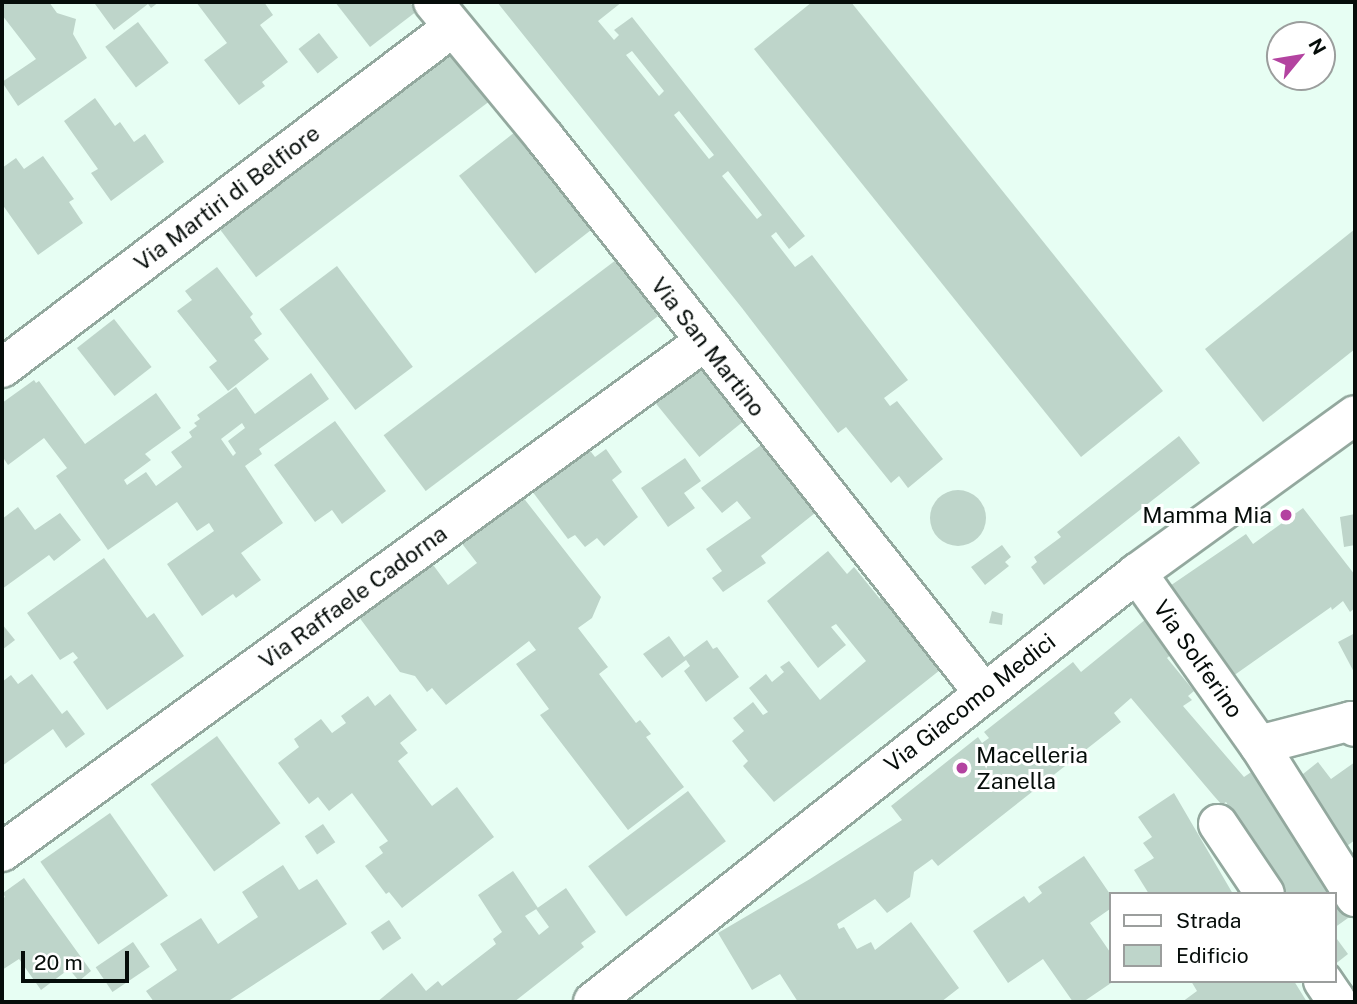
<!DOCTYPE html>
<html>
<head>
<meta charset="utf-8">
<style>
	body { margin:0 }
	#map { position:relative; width:1357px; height:1004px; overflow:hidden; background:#e7fef3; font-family:"Public Sans",sans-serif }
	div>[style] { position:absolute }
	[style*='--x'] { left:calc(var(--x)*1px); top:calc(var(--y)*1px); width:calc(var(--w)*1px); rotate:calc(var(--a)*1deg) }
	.building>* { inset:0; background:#bed5ca; transform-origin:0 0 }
	.round { border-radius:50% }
	.roads { filter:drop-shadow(2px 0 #93a89e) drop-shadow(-2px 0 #93a89e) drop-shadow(0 2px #93a89e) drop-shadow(0 -2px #93a89e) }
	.minor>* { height:38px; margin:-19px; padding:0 19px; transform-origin:19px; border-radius:19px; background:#fff }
	.secondary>* { height:38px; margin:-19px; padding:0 19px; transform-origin:19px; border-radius:19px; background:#fff }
	.dots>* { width:19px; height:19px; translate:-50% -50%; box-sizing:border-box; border:4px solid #fff; border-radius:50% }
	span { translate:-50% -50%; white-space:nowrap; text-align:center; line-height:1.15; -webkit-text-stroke:6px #fff; paint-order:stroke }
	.street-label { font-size:23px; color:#060d0a }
	.poi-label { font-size:23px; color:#060d0a }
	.right { translate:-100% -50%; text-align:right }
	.left { translate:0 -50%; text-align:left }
	.frame { position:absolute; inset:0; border:4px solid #060d0a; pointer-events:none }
	.legend { position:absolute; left:1109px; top:892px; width:228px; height:91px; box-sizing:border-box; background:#fff; border:2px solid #9b9e9d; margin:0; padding:9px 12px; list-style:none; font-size:21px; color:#060d0a }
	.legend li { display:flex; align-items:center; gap:14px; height:35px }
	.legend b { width:35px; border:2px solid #9b9e9d }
	.north { position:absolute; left:1266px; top:21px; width:70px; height:70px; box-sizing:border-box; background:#fff; border:2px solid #9b9e9d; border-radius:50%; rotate:60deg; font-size:19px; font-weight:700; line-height:28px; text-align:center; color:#060d0a }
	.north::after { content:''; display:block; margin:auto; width:24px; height:32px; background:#b343a0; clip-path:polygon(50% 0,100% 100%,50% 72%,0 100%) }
	.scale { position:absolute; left:21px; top:951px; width:108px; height:32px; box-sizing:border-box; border:4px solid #060d0a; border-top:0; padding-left:9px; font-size:21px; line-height:24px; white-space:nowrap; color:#060d0a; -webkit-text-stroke:5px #fff; paint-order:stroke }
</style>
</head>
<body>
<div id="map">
	<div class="building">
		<div style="clip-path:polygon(2px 2px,49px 2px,57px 13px,76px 19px,73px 34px,87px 58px,18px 106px,2px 82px,36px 59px,2px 15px)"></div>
		<div style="clip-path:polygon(98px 2px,159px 2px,151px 8px,148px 4px,114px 30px,95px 4px)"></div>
		<div style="clip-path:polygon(196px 2px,264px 2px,273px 15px,260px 25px,288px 62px,262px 82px,265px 86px,239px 105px,204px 60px,227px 43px)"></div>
		<div style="clip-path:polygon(335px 2px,409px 2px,417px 11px,370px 47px)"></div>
		<div style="clip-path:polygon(evenodd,497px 2px,622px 2px,598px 21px,614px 40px,619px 35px,614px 30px,632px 17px,805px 236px,789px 249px,776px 232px,771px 236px,795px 267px,812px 255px,908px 380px,884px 398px,890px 406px,897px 401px,943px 459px,908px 488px,899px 476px,891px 483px,846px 427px,838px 433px,742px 308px,497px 2px,632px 51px,664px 91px,659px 96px,626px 55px,632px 51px,497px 2px,679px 111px,714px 155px,709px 159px,674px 115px,679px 111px,497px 2px,728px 171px,762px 215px,757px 219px,722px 176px,728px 171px)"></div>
		<div style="clip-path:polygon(812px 2px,851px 2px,1163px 391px,1081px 457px,754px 49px)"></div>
		<div style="left:138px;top:22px;width:51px;height:41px;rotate:53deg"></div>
		<div style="left:319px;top:33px;width:31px;height:26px;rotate:52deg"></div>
		<div style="left:447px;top:47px;width:69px;height:291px;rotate:53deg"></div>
		<div style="clip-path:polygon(95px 98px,115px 126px,120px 122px,134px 142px,145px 134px,164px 162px,111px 201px,91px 173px,98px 169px,64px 121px)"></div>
		<div style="left:515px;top:132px;width:124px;height:71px;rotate:52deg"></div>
		<div style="clip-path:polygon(43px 156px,74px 199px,69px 202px,83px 223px,38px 255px,2px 204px,2px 168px,16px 158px,24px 169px)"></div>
		<div style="clip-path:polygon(1355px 229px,1355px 349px,1263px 422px,1205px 349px)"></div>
		<div style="left:616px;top:260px;width:70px;height:291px;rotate:53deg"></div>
		<div style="left:337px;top:266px;width:126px;height:72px;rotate:53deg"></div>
		<div style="clip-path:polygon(217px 267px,253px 314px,250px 317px,262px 334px,254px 340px,269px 359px,228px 391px,209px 367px,217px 361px,177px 311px,192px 300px,185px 291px)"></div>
		<div style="left:114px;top:319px;width:61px;height:47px;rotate:52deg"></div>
		<div style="left:701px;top:367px;width:69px;height:58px;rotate:51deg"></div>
		<div style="clip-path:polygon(evenodd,311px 373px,329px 399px,259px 449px,262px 454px,245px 466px,283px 523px,241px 553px,261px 580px,236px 598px,233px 594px,202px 616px,167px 564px,214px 531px,209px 523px,197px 531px,177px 502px,108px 550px,56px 476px,67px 468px,44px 438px,8px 465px,2px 456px,2px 403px,34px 380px,36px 383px,39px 381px,85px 444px,156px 393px,181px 428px,145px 454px,151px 460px,124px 480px,127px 485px,146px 472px,156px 486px,182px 467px,171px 452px,192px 437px,189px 432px,197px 426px,194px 423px,200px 419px,197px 415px,236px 387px,255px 414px,311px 373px,242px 423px,245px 428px,228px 441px,236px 453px,233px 456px,221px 439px,242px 423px)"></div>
		<div style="clip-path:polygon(335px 421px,386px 491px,342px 524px,332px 510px,315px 522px,274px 465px)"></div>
		<div style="clip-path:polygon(1179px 436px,1200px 463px,1044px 585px,1031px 567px,1037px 562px,1034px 557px,1061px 537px,1057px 532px)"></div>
		<div style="clip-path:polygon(761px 445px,815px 513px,761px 556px,766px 563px,723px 592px,712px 578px,722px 571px,706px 549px,751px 518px,737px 501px,722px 513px,701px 488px)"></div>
		<div style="clip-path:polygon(588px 448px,595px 457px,606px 449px,622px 472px,612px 480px,638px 517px,604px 546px,597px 538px,585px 547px,575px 535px,568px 539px,532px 491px)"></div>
		<div style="clip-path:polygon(685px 458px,701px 481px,684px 493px,695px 508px,668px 527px,641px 488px)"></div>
		<div class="round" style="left:930px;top:490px;width:56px;height:56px"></div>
		<div style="clip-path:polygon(522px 496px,601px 597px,592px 618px,578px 628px,608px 667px,599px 674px,636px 723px,640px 720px,651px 734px,646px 737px,684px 787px,628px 830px,540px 715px,549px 709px,516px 664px,536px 650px,529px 641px,446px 705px,432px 688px,427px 692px,415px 676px,400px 672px,353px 609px,425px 554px,448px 585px,477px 563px,460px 541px)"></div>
		<div style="clip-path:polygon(18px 507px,35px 530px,60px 513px,81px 540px,54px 561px,49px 555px,2px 589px,2px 519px)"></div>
		<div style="clip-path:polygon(1303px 508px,1355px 575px,1355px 608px,1350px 612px,1343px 601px,1332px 610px,1331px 607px,1226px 681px,1164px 590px,1246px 534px,1253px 544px)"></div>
		<div style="clip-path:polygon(1355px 514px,1355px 545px,1344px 547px,1340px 517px)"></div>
		<div style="clip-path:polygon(1002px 545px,1011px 557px,1005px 562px,1009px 566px,985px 585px,971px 567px)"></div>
		<div style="clip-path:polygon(828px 551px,847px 574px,854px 567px,880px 599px,884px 596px,940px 670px,774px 802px,743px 766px,748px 761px,732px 741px,744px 731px,733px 718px,753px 702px,763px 715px,768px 712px,749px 688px,766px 674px,772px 682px,784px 672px,780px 667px,789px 661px,820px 700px,866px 661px,836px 624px,831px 627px,846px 645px,818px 668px,767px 601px)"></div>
		<div style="clip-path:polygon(104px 558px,147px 618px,154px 613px,184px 656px,107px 710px,73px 662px,78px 658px,73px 652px,60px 660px,27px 613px)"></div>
		<div style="clip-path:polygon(992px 611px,1003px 614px,1002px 625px,989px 623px)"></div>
		<div style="clip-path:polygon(1146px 619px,1174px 652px,1167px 658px,1194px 691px,1188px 696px,1192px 700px,1183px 706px,1244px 777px,1263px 764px,1355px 913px,1334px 928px,1334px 894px,1284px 894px,1226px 802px,1222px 805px,1214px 796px,1131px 698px,1114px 713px,1121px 722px,938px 866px,932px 859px,914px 872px,910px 897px,887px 913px,875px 899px,837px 924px,839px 929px,844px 927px,857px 949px,871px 942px,875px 950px,911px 922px,959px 988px,941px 1002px,798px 1002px,780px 974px,752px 990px,718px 933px,810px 879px,902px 820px,891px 806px,978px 737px,982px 743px,989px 738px,984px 732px,1073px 662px,1081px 672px)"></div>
		<div style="clip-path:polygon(2px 624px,15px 640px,2px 650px)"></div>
		<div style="clip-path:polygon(1355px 633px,1355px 674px,1338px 642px)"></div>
		<div style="clip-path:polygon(669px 636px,684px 657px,707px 640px,713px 649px,717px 647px,739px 677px,706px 702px,684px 671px,690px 666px,686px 660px,662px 678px,643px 654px)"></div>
		<div style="clip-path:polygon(32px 674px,62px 714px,67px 710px,85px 734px,66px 748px,53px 729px,2px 766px,2px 682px,11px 675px,18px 684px)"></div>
		<div style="clip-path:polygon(390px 694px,417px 730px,400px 743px,408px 753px,398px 761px,432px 806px,457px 787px,494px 837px,402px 908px,389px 892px,386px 894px,365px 866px,383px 853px,379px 847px,388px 841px,352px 793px,329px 811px,318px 797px,309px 804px,278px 763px,299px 747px,294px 739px,321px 719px,332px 733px,346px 723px,341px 716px,368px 696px,375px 706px)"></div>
		<div style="left:217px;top:736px;width:108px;height:82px;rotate:54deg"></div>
		<div style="clip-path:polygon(1318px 762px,1331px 779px,1355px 762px,1355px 840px,1340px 851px,1298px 778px)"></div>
		<div style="left:688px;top:791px;width:63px;height:125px;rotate:53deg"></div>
		<div style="clip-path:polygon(1174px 793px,1233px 894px,1149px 894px,1134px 870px,1154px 858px,1143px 843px,1152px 837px,1138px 817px)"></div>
		<div style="left:110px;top:813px;width:101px;height:85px;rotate:55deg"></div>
		<div style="left:323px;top:824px;width:22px;height:22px;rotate:56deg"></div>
		<div style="clip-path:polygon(1084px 856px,1110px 894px,1110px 909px,1090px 923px,1110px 952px,1110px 981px,1114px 981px,1083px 1002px,1073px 1002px,1043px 959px,1008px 983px,973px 931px,1024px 896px,1029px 903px,1042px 893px,1038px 887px)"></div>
		<div style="clip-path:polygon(283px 865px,299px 890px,317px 879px,347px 924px,227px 1002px,154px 1002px,146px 991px,177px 970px,160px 944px,201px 918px,218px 944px,258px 917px,242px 892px)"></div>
		<div style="clip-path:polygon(513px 871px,538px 908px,525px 916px,539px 935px,549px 927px,536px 909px,566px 888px,596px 932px,581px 943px,584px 947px,514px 1002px,377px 1002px,412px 973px,426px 991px,438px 981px,442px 986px,496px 944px,493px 939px,502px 932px,478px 895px)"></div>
		<div style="clip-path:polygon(24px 878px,91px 971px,79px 981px,69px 969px,41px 990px,19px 959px,2px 970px,2px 899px,5px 897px,3px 893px)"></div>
		<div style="left:389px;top:920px;width:22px;height:22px;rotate:56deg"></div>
		<div style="clip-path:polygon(1334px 935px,1348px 954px,1334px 965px)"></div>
		<div style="left:133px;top:942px;width:30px;height:45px;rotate:56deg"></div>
		<div style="clip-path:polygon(1191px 981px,1294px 981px,1307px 1002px,1182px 1002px,1197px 991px)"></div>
	</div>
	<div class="roads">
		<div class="minor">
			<div style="--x:433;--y:2;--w:176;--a:50.5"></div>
			<div style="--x:545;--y:138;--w:706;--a:51.67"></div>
			<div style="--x:2;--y:368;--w:565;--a:-37.09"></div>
			<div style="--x:1137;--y:573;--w:211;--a:54.7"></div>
			<div style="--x:1259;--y:745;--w:180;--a:57.7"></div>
			<div style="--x:1259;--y:745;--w:95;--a:-14.6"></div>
			<div style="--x:1351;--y:721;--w:7;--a:56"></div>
			<div style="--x:1218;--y:824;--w:84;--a:56.1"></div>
			<div style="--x:2;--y:852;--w:868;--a:-36"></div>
			<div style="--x:1323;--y:981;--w:22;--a:56"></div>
			<div style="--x:1335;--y:999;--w:4;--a:124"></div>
		</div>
		<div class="secondary">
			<div style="--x:593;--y:1002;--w:693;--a:-38.26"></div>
			<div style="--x:1137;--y:573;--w:269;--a:-35.9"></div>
		</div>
	</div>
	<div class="dots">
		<div style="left:1286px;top:515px;background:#b343a0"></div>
		<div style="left:962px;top:768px;background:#b343a0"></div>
	</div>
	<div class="street-label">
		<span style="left:227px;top:198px;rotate:-37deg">Via Martiri di Belfiore</span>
		<span style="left:708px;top:347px;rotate:52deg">Via San Martino</span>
		<span style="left:353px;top:597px;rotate:-36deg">Via Raffaele Cadorna</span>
		<span style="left:1198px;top:659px;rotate:55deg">Via Solferino</span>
		<span style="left:970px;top:703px;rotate:-38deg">Via Giacomo Medici</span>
	</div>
	<div class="poi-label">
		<span class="right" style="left:1272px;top:515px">Mamma Mia</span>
		<span class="left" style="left:976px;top:768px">Macelleria<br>Zanella</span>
	</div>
	<div class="frame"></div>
	<ul class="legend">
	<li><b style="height:9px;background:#fff"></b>Strada</li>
	<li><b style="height:19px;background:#bed5ca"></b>Edificio</li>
	</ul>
	<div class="north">N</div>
	<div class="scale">20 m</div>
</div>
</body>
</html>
